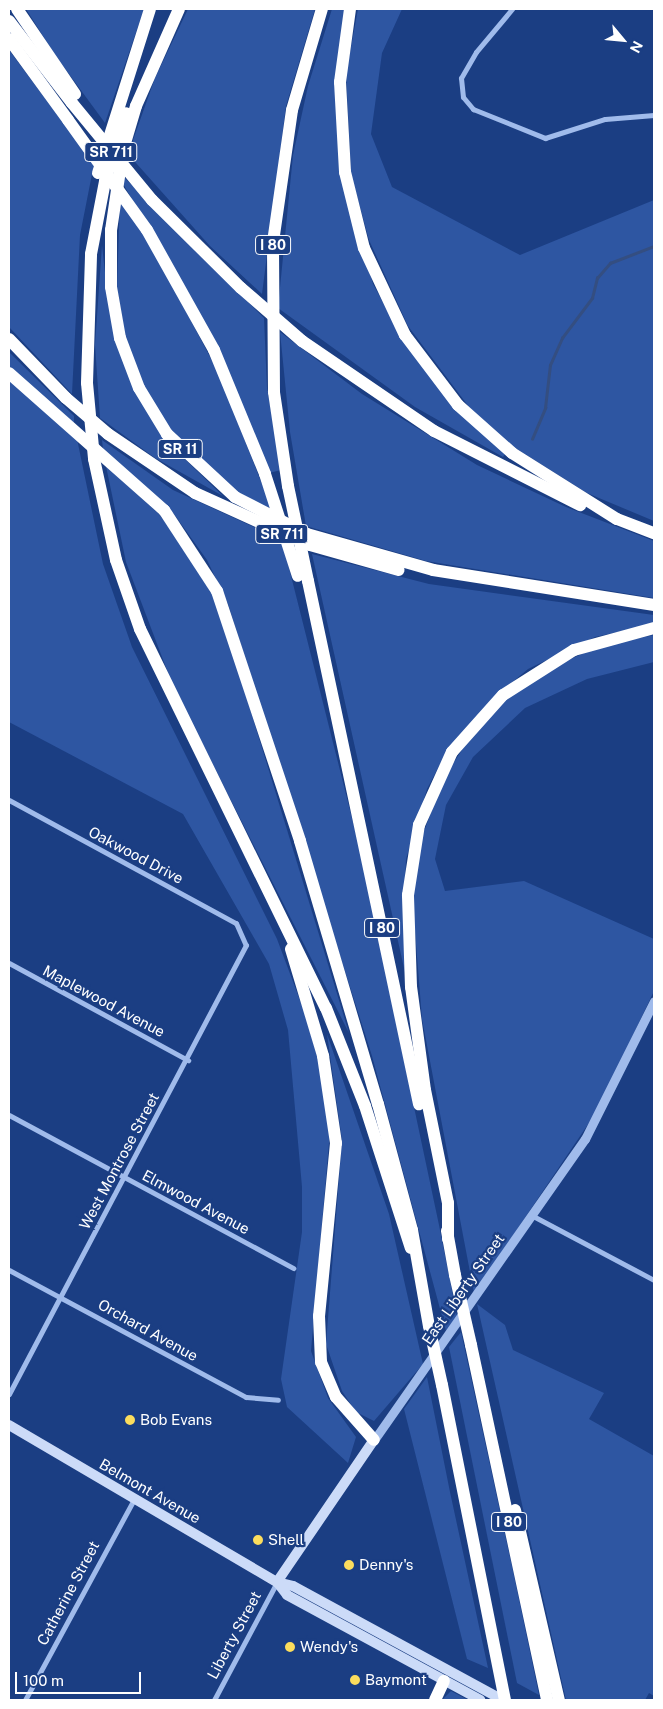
<!DOCTYPE html>
<html>
<head>
<meta charset="utf-8">
<style>
	body { margin:0 }
	#map { position:relative; width:663px; height:1709px; overflow:hidden; background:#1b3e83; font-family:"Public Sans",sans-serif }
	div>[style] { position:absolute }
	[style*='--x'] { left:calc(var(--x)*1px); top:calc(var(--y)*1px); width:calc(var(--w)*1px); rotate:calc(var(--a)*1deg) }
	.green>* { inset:0; background:#2e56a2 }
	.stream>* { height:2.5px; margin:-1.25px; padding:0 1.25px; transform-origin:1.25px; border-radius:1.25px; background:#344e81 }
	.minor>* { height:5px; margin:-2.5px; padding:0 2.5px; transform-origin:2.5px; border-radius:2.5px; background:#a0bbeb }
	.tertiary>* { height:9px; margin:-4.5px; padding:0 4.5px; transform-origin:4.5px; border-radius:4.5px; background:#a0bbeb }
	.secondary>* { height:10px; margin:-5px; padding:0 5px; transform-origin:5px; border-radius:5px; background:#ccdbf8 }
	.motorway>* { height:12px; margin:-6px; padding:0 6px; transform-origin:6px; border-radius:6px; background:#fff }
	.motorway-bridge>* { height:12px; margin:-6px; padding:0 6px; transform-origin:6px; border-radius:6px; background:#fff }
	.dots>* { width:14px; height:14px; translate:-50% -50%; box-sizing:border-box; border:2px solid #1b3e83; border-radius:50% }
	span { translate:-50% -50%; white-space:nowrap; text-align:center; line-height:1.15; -webkit-text-stroke:4.5px #1b3e83; paint-order:stroke }
	.shield-label span { padding:1px 4px; background:#1b3e83; border:1px solid; border-radius:4px; -webkit-text-stroke-width:0 }
	.shield-label { font-size:14px; color:#fff; font-weight:700 }
	.street-label { font-size:15px; color:#fff }
	.poi-label { font-size:15px; color:#fff }
	.left { translate:0 -50%; text-align:left }
	.frame { position:absolute; inset:0; border:10px solid #fff; pointer-events:none }
	.north { position:absolute; left:598px; top:15px; width:50px; height:50px; -webkit-text-stroke:4px #1b3e83; paint-order:stroke; rotate:118deg; font-size:14px; font-weight:700; line-height:20px; text-align:center; color:#fff }
	.north::after { content:''; display:block; margin:auto; width:18px; height:22px; background:#fff; clip-path:polygon(50% 0,100% 100%,50% 72%,0 100%) }
	.scale { position:absolute; left:15px; top:1672px; width:126px; height:22px; box-sizing:border-box; border:2px solid #fff; border-top:0; padding-left:6px; font-size:15px; line-height:18px; white-space:nowrap; color:#fff; -webkit-text-stroke:4px #1b3e83; paint-order:stroke }
</style>
</head>
<body>
<div id="map">
	<div class="green">
		<div style="clip-path:polygon(26px 9px,144px 9px,105px 123px,55px 55px)"></div>
		<div style="clip-path:polygon(188px 9px,315px 9px,286px 106px,262px 294px,210px 246px,128px 154px,155px 78px)"></div>
		<div style="clip-path:polygon(332px 9px,347px 9px,336px 87px,340px 168px,373px 284px,403px 339px,505px 454px,503px 457px,415px 407px,278px 308px,293px 155px,308px 86px)"></div>
		<div style="clip-path:polygon(358px 9px,402px 9px,382px 53px,371px 134px,392px 187px,520px 255px,654px 200px,654px 521px,587px 493px,512px 446px,469px 407px,408px 326px,369px 240px,351px 174px,346px 74px)"></div>
		<div style="clip-path:polygon(9px 50px,94px 164px,80px 235px,72px 394px,9px 327px)"></div>
		<div style="clip-path:polygon(124px 177px,264px 318px,267px 388px,281px 470px,269px 473px,213px 337px,122px 182px)"></div>
		<div style="clip-path:polygon(120px 199px,155px 253px,217px 370px,273px 512px,239px 493px,173px 435px,153px 405px,128px 353px,117px 288px)"></div>
		<div style="clip-path:polygon(102px 245px,108px 300px,166px 441px,223px 496px,155px 458px,100px 418px,95px 345px)"></div>
		<div style="clip-path:polygon(280px 332px,362px 394px,477px 465px,566px 507px,654px 541px,654px 598px,426px 561px,306px 526px,290px 432px)"></div>
		<div style="clip-path:polygon(9px 352px,74px 416px,74px 423px,9px 367px)"></div>
		<div style="clip-path:polygon(9px 380px,77px 439px,103px 564px,132px 647px,277px 939px,304px 1011px,321px 1070px,330px 1131px,311px 1351px,328px 1398px,356px 1437px,348px 1463px,287px 1407px,281px 1379px,302px 1232px,302px 1187px,288px 1030px,269px 964px,183px 814px,9px 722px)"></div>
		<div style="clip-path:polygon(102px 440px,173px 490px,282px 540px,357px 838px,439px 1225px,457px 1316px,446px 1331px,372px 1056px,228px 604px,207px 560px,174px 514px,103px 449px)"></div>
		<div style="clip-path:polygon(106px 466px,158px 513px,194px 559px,219px 607px,349px 1033px,173px 686px,126px 562px)"></div>
		<div style="clip-path:polygon(312px 554px,429px 584px,654px 615px,654px 624px,595px 637px,528px 669px,492px 699px,447px 751px,427px 789px,406px 859px,403px 924px,408px 986px)"></div>
		<div style="clip-path:polygon(654px 635px,654px 662px,587px 679px,525px 708px,473px 757px,446px 805px,435px 859px,445px 891px,524px 881px,654px 939px,654px 991px,597px 1111px,474px 1293px,422px 1019px,412px 893px,417px 850px,444px 778px,474px 731px,508px 697px,549px 669px,597px 647px)"></div>
		<div style="clip-path:polygon(327px 1034px,389px 1214px,423px 1364px,374px 1421px,356px 1412px,342px 1391px,326px 1344px,342px 1140px)"></div>
		<div style="clip-path:polygon(477px 1304px,505px 1325px,513px 1350px,604px 1393px,589px 1419px,654px 1456px,654px 1696px,649px 1693px,645px 1700px,566px 1700px)"></div>
		<div style="clip-path:polygon(461px 1332px,513px 1571px,539px 1695px,517px 1683px,449px 1347px)"></div>
		<div style="clip-path:polygon(427px 1377px,450px 1492px,488px 1668px,467px 1659px,404px 1409px)"></div>
		<div style="clip-path:polygon(451px 1691px,468px 1700px,442px 1700px)"></div>
	</div>
	<div class="stream">
		<div style="--x:532;--y:439;--w:34;--a:-67"></div>
		<div style="--x:545;--y:408;--w:43;--a:-83.4"></div>
		<div style="--x:550;--y:365;--w:30;--a:-66"></div>
		<div style="--x:562;--y:338;--w:50;--a:-53.1"></div>
		<div style="--x:592;--y:298;--w:21;--a:-76"></div>
		<div style="--x:597;--y:278;--w:20;--a:-49"></div>
		<div style="--x:610;--y:263;--w:47;--a:-21.1"></div>
	</div>
	<div class="minor">
		<div style="--x:512;--y:9;--w:56;--a:129.9"></div>
		<div style="--x:476;--y:52;--w:30;--a:120"></div>
		<div style="--x:461;--y:78;--w:19;--a:84"></div>
		<div style="--x:463;--y:97;--w:16;--a:50"></div>
		<div style="--x:473;--y:109;--w:78;--a:21.9"></div>
		<div style="--x:545;--y:138;--w:63;--a:-17.6"></div>
		<div style="--x:605;--y:119;--w:49;--a:-4.7"></div>
		<div style="--x:9;--y:800;--w:258;--a:28.5"></div>
		<div style="--x:236;--y:923;--w:24;--a:66"></div>
		<div style="--x:246;--y:945;--w:508;--a:117.83"></div>
		<div style="--x:9;--y:963;--w:204;--a:28.5"></div>
		<div style="--x:9;--y:1115;--w:323;--a:28.3"></div>
		<div style="--x:533;--y:1216;--w:137;--a:27.9"></div>
		<div style="--x:9;--y:1270;--w:269;--a:28.2"></div>
		<div style="--x:246;--y:1397;--w:32;--a:5"></div>
		<div style="--x:25;--y:1700;--w:229;--a:-61.5"></div>
		<div style="--x:214;--y:1700;--w:134;--a:-61.9"></div>
	</div>
	<div class="tertiary">
		<div style="--x:374;--y:1440;--w:368;--a:-55"></div>
		<div style="--x:585;--y:1139;--w:154;--a:-63.4"></div>
	</div>
	<div class="secondary">
		<div style="--x:9;--y:1425;--w:311;--a:30.4"></div>
		<div style="--x:277;--y:1582;--w:16;--a:14"></div>
		<div style="--x:293;--y:1586;--w:239;--a:28.5"></div>
		<div style="--x:277;--y:1582;--w:16;--a:52"></div>
		<div style="--x:287;--y:1595;--w:220;--a:28.5"></div>
		<div style="--x:277;--y:1582;--w:172;--a:-55.7"></div>
	</div>
	<div class="motorway">
		<div style="--x:17;--y:9;--w:103;--a:55.7"></div>
		<div style="--x:179;--y:9;--w:106;--a:113.9"></div>
		<div style="--x:136;--y:106;--w:46;--a:106.5"></div>
		<div style="--x:123;--y:150;--w:81;--a:98.5"></div>
		<div style="--x:111;--y:230;--w:57;--a:90"></div>
		<div style="--x:111;--y:287;--w:52;--a:80"></div>
		<div style="--x:120;--y:338;--w:53;--a:69.2"></div>
		<div style="--x:139;--y:388;--w:54;--a:58.7"></div>
		<div style="--x:167;--y:434;--w:93;--a:42.8"></div>
		<div style="--x:235;--y:497;--w:81;--a:27.2"></div>
		<div style="--x:307;--y:534;--w:131;--a:15.9"></div>
		<div style="--x:433;--y:570;--w:224;--a:9"></div>
		<div style="--x:350;--y:9;--w:74;--a:97.8"></div>
		<div style="--x:340;--y:82;--w:90;--a:86.8"></div>
		<div style="--x:345;--y:172;--w:78;--a:76"></div>
		<div style="--x:364;--y:248;--w:96;--a:64.8"></div>
		<div style="--x:405;--y:335;--w:88;--a:52.9"></div>
		<div style="--x:458;--y:405;--w:72;--a:41.6"></div>
		<div style="--x:512;--y:453;--w:124;--a:32.2"></div>
		<div style="--x:617;--y:519;--w:40;--a:21"></div>
		<div style="--x:9;--y:21;--w:103;--a:52.5"></div>
		<div style="--x:9;--y:39;--w:100;--a:53.9"></div>
		<div style="--x:98;--y:173;--w:172;--a:-72.4"></div>
		<div style="--x:152;--y:200;--w:125;--a:44.7"></div>
		<div style="--x:147;--y:230;--w:137;--a:60.8"></div>
		<div style="--x:214;--y:350;--w:134;--a:67.6"></div>
		<div style="--x:9;--y:339;--w:82;--a:46"></div>
		<div style="--x:66;--y:398;--w:55;--a:40.6"></div>
		<div style="--x:108;--y:434;--w:105;--a:34.1"></div>
		<div style="--x:195;--y:493;--w:126;--a:24.3"></div>
		<div style="--x:310;--y:545;--w:92;--a:15.7"></div>
		<div style="--x:302;--y:341;--w:160;--a:34.3"></div>
		<div style="--x:434;--y:431;--w:164;--a:26.9"></div>
		<div style="--x:9;--y:373;--w:207;--a:41.5"></div>
		<div style="--x:164;--y:510;--w:97;--a:56.8"></div>
		<div style="--x:217;--y:591;--w:263;--a:71.6"></div>
		<div style="--x:300;--y:841;--w:274;--a:73.5"></div>
		<div style="--x:378;--y:1104;--w:131;--a:74.9"></div>
		<div style="--x:412;--y:1230;--w:97;--a:80"></div>
		<div style="--x:87;--y:383;--w:129;--a:-88.2"></div>
		<div style="--x:91;--y:254;--w:74;--a:-79.1"></div>
		<div style="--x:105;--y:181;--w:71;--a:-72.8"></div>
		<div style="--x:94;--y:459;--w:103;--a:77.7"></div>
		<div style="--x:116;--y:560;--w:73;--a:70.8"></div>
		<div style="--x:140;--y:629;--w:422;--a:63.9"></div>
		<div style="--x:326;--y:1008;--w:105;--a:68.3"></div>
		<div style="--x:365;--y:1106;--w:149;--a:72.1"></div>
		<div style="--x:288;--y:486;--w:95;--a:-98.5"></div>
		<div style="--x:274;--y:392;--w:150;--a:-90.4"></div>
		<div style="--x:273;--y:242;--w:133;--a:-81.8"></div>
		<div style="--x:292;--y:110;--w:105;--a:-73.5"></div>
		<div style="--x:308;--y:581;--w:535;--a:78.02"></div>
		<div style="--x:291;--y:949;--w:112;--a:73.3"></div>
		<div style="--x:323;--y:1056;--w:88;--a:81.5"></div>
		<div style="--x:336;--y:1143;--w:174;--a:95.6"></div>
		<div style="--x:319;--y:1316;--w:46;--a:87.5"></div>
		<div style="--x:321;--y:1362;--w:38;--a:67"></div>
		<div style="--x:336;--y:1397;--w:57;--a:48.5"></div>
		<div style="--x:447;--y:1231;--w:45;--a:79.7"></div>
		<div style="--x:448;--y:1239;--w:36;--a:-90"></div>
		<div style="--x:448;--y:1203;--w:115;--a:-101.5"></div>
		<div style="--x:425;--y:1090;--w:104;--a:-97.7"></div>
		<div style="--x:411;--y:987;--w:92;--a:-91.9"></div>
		<div style="--x:408;--y:895;--w:71;--a:-81.1"></div>
		<div style="--x:419;--y:825;--w:80;--a:-65.7"></div>
		<div style="--x:452;--y:752;--w:76;--a:-48.2"></div>
		<div style="--x:503;--y:695;--w:84;--a:-32.4"></div>
		<div style="--x:574;--y:650;--w:83;--a:-15.4"></div>
		<div style="--x:471;--y:1345;--w:363;--a:77.9"></div>
		<div style="--x:442;--y:1385;--w:321;--a:78.7"></div>
		<div style="--x:515;--y:1510;--w:195;--a:77"></div>
		<div style="--x:435;--y:1700;--w:21;--a:-65"></div>
	</div>
	<div class="motorway-bridge">
		<div style="--x:72;--y:103;--w:126;--a:50.5"></div>
		<div style="--x:68;--y:120;--w:135;--a:54.3"></div>
		<div style="--x:241;--y:288;--w:81;--a:41"></div>
		<div style="--x:87;--y:383;--w:76;--a:84.7"></div>
		<div style="--x:265;--y:474;--w:107;--a:72.1"></div>
		<div style="--x:288;--y:486;--w:97;--a:78.1"></div>
		<div style="--x:455;--y:1275;--w:72;--a:77.1"></div>
		<div style="--x:429;--y:1326;--w:60;--a:77.6"></div>
	</div>
	<div class="dots">
		<div style="left:130px;top:1420px;background:#fcdd5d"></div>
		<div style="left:258px;top:1540px;background:#fcdd5d"></div>
		<div style="left:349px;top:1565px;background:#fcdd5d"></div>
		<div style="left:290px;top:1647px;background:#fcdd5d"></div>
		<div style="left:355px;top:1680px;background:#fcdd5d"></div>
	</div>
	<div class="shield-label">
		<span style="left:111px;top:152px">SR 711</span>
		<span style="left:273px;top:245px">I 80</span>
		<span style="left:180px;top:449px">SR 11</span>
		<span style="left:282px;top:534px">SR 711</span>
		<span style="left:382px;top:928px">I 80</span>
		<span style="left:509px;top:1522px">I 80</span>
	</div>
	<div class="street-label">
		<span style="left:136px;top:855px;rotate:28deg">Oakwood Drive</span>
		<span style="left:104px;top:1001px;rotate:28deg">Maplewood Avenue</span>
		<span style="left:119px;top:1161px;rotate:-62deg">West Montrose Street</span>
		<span style="left:196px;top:1202px;rotate:28deg">Elmwood Avenue</span>
		<span style="left:463px;top:1289px;rotate:-55deg">East Liberty Street</span>
		<span style="left:148px;top:1330px;rotate:29deg">Orchard Avenue</span>
		<span style="left:150px;top:1491px;rotate:30deg">Belmont Avenue</span>
		<span style="left:68px;top:1593px;rotate:-62deg">Catherine Street</span>
		<span style="left:234px;top:1635px;rotate:-62deg">Liberty Street</span>
	</div>
	<div class="poi-label">
		<span class="left" style="left:140px;top:1420px">Bob Evans</span>
		<span class="left" style="left:268px;top:1540px">Shell</span>
		<span class="left" style="left:359px;top:1565px">Denny's</span>
		<span class="left" style="left:300px;top:1647px">Wendy's</span>
		<span class="left" style="left:365px;top:1680px">Baymont</span>
	</div>
	<div class="frame"></div>
	<div class="north">N</div>
	<div class="scale">100 m</div>
</div>
</body>
</html>
